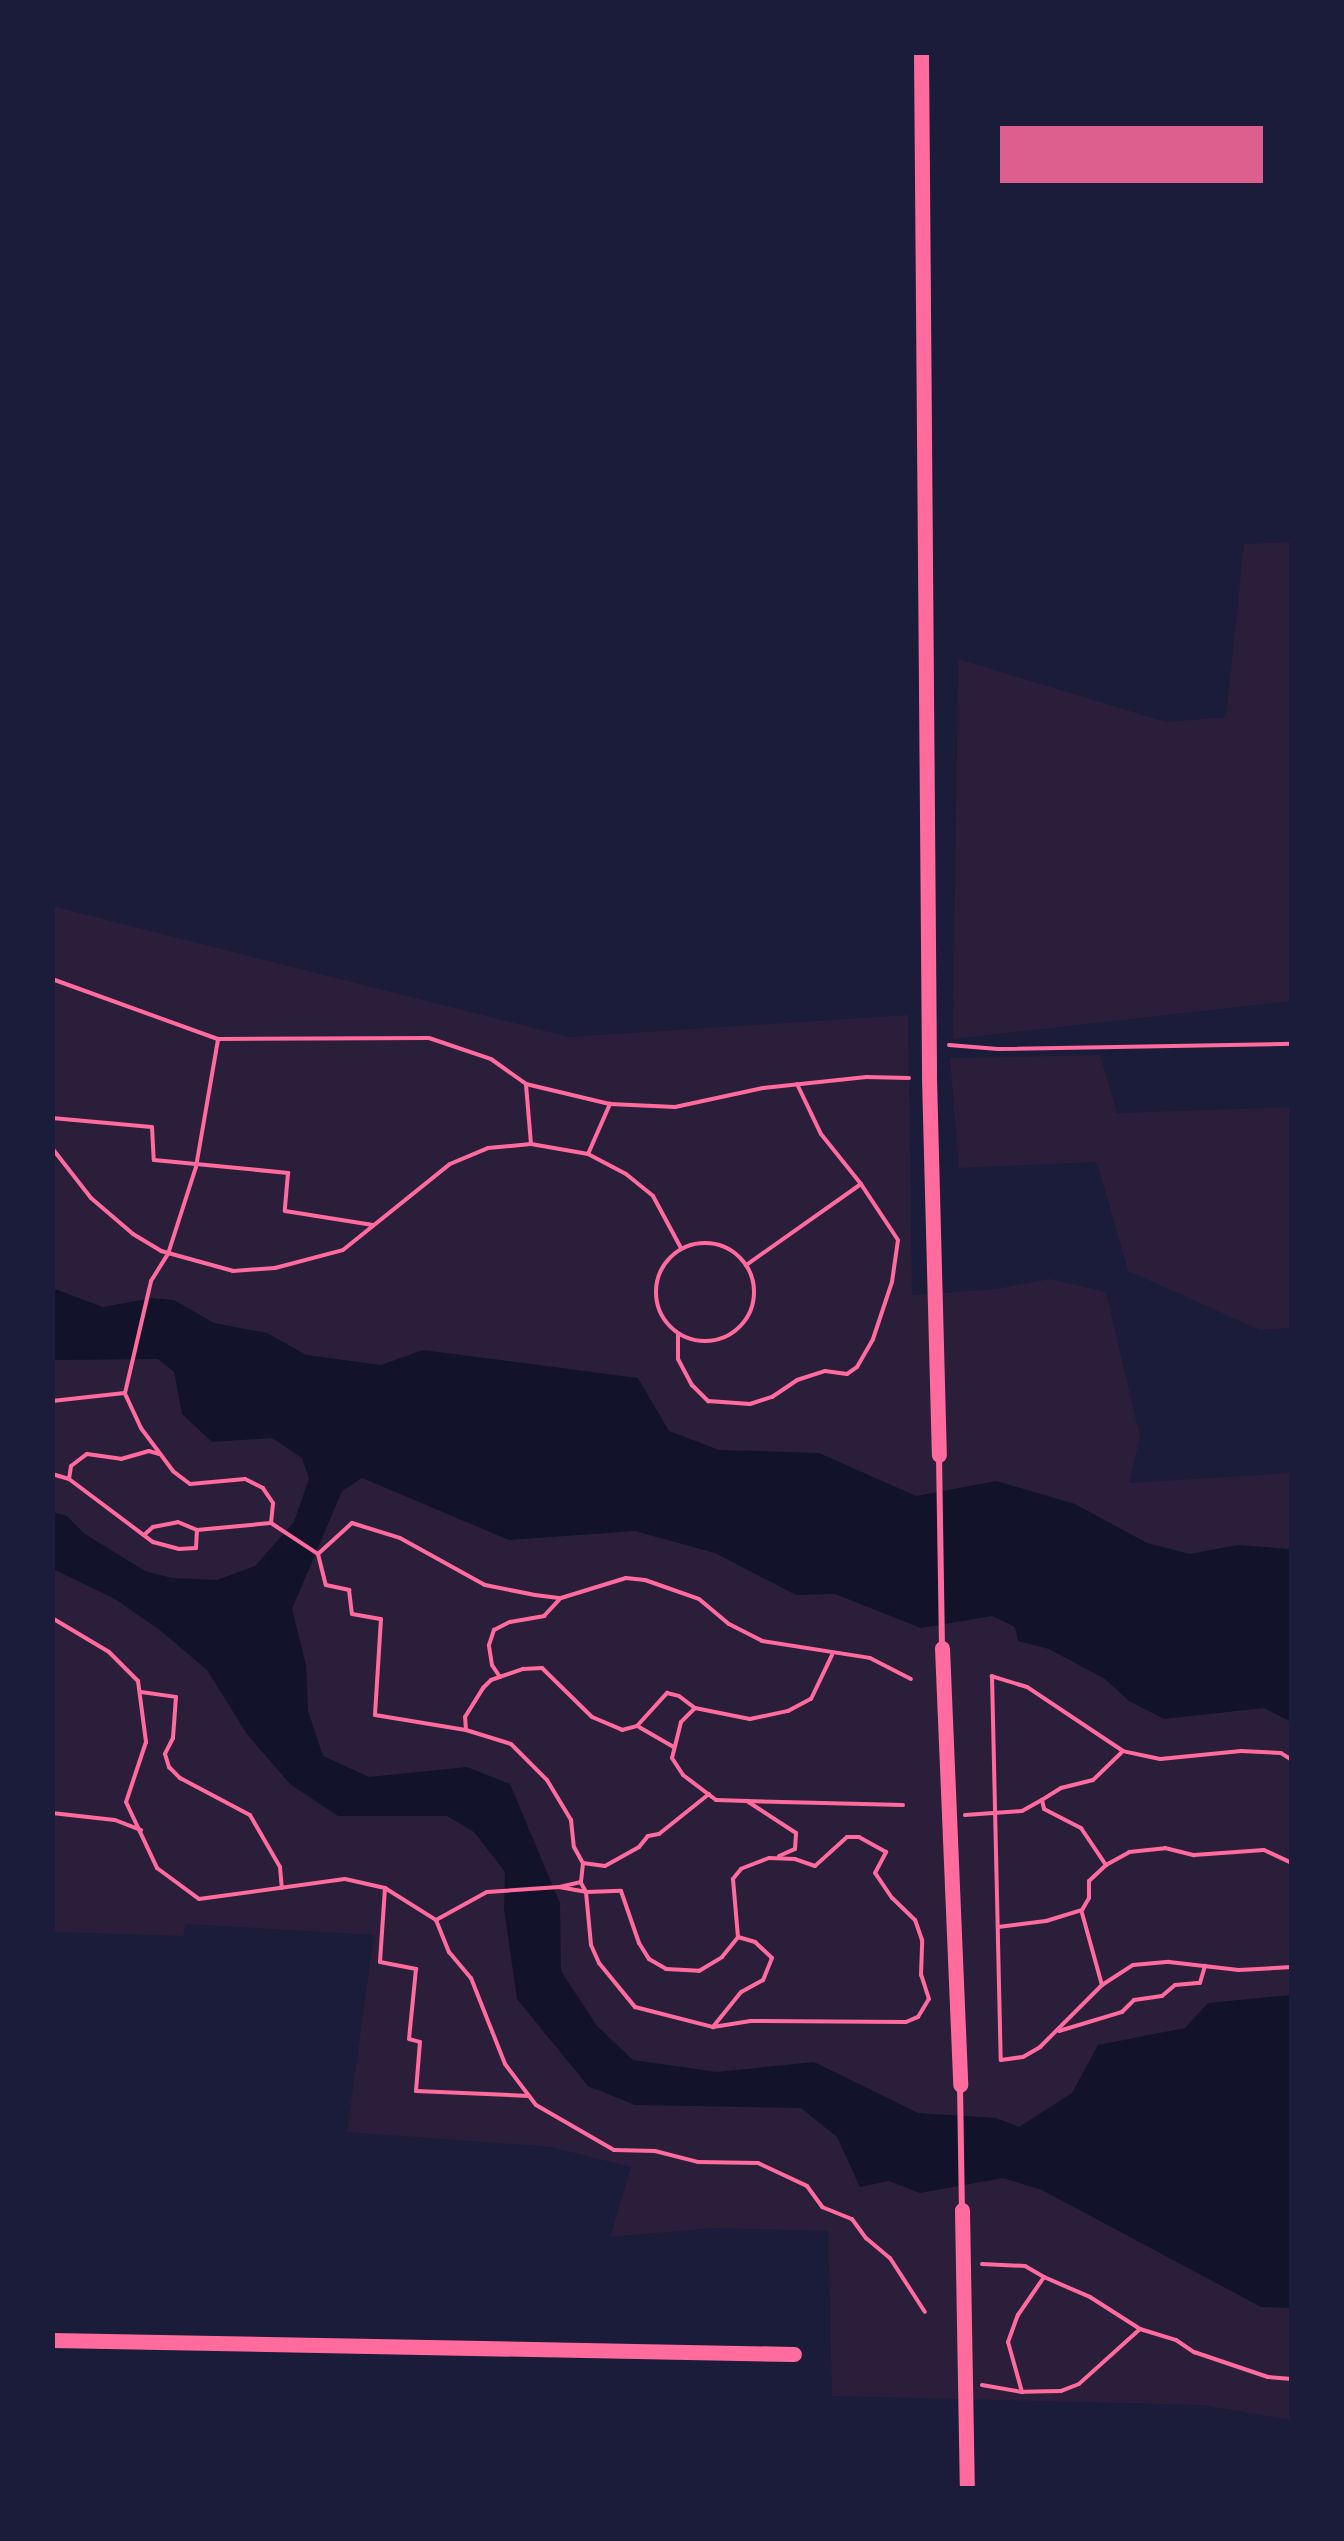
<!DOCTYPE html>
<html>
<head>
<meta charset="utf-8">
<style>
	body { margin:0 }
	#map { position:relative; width:1344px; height:2541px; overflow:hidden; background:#1b1b3a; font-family:"Work Sans",sans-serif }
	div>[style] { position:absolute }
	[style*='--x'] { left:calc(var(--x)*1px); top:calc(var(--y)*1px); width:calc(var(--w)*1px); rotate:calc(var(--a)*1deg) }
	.green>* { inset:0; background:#2a1e3b }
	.water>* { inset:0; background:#12122b }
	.building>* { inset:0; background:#dd5f8e; transform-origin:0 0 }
	.path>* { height:4px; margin:-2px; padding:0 2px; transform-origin:2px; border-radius:2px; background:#ff6b9d }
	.path>.ring { margin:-2px; padding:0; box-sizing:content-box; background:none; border:4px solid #ff6b9d; border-radius:50% }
	.service>* { height:6px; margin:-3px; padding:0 3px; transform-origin:3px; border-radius:3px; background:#ff6b9d }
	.tertiary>* { height:15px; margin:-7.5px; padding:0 7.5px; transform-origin:7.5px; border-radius:7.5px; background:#ff6b9d }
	span { translate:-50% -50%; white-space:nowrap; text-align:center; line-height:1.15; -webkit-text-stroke:9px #1b1b3a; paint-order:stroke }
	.frame { position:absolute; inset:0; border:55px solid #1b1b3a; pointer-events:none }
</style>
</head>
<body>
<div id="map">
	<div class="green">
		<div style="clip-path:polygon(1291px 542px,1291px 1001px,953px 1039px,958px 659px,1166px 722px,1226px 717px,1244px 544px)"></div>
		<div style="clip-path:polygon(52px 906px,569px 1037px,908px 1015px,912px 1295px,996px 1289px,1050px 1279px,1106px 1292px,1140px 1437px,1129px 1483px,1291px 1473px,1291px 2420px,1202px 2405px,832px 2396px,828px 2231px,713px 2228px,610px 2237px,631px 2167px,551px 2147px,347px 2132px,374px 1935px,186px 1924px,183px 1936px,53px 1932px)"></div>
		<div style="clip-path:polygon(1100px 1055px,1117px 1113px,1291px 1107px,1291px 1328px,1260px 1330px,1128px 1271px,1097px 1162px,959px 1168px,950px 1058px)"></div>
	</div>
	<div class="water">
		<div style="clip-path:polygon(52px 1288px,103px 1307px,152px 1298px,174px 1300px,214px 1323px,267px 1333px,306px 1355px,381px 1365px,423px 1350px,638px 1378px,669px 1431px,719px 1450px,819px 1453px,916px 1496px,996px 1481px,1075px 1504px,1147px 1543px,1190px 1554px,1238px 1545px,1291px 1549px,1291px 1722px,1264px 1708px,1164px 1719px,1129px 1701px,1105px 1679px,1049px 1649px,1018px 1641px,1015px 1627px,992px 1616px,921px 1628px,835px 1594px,796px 1595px,715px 1553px,635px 1531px,509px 1540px,362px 1478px,342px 1491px,292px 1609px,306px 1665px,308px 1711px,323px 1756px,369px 1777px,467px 1767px,510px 1784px,560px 1903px,561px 1971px,597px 2026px,633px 2060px,717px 2072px,814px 2062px,918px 2113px,996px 2118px,1019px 2127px,1072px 2093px,1098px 2045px,1185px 2028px,1208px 2003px,1291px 1995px,1291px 2308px,1261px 2307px,1042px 2190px,1003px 2178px,920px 2193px,889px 2181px,860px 2187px,837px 2137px,801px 2108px,635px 2105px,588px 2086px,517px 1999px,504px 1909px,505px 1872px,474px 1832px,447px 1816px,338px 1816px,290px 1784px,247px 1734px,207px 1670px,161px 1631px,115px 1599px,53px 1569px,53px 1512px,67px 1516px,85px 1534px,145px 1571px,172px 1578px,217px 1580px,255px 1566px,294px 1522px,309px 1479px,302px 1458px,272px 1438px,212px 1442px,182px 1414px,174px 1372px,158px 1359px,53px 1360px)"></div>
	</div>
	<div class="building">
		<div style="left:1263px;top:126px;width:57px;height:263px;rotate:90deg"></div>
	</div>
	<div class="path">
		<div style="--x:52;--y:979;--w:177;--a:19.9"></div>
		<div style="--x:218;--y:1039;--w:211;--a:-0.3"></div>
		<div style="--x:429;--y:1038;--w:65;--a:18.7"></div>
		<div style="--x:491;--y:1059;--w:43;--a:35.5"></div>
		<div style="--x:526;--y:1084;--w:86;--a:13.4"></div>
		<div style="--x:610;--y:1104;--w:65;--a:2.6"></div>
		<div style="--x:675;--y:1107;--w:90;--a:-12.2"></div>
		<div style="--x:763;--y:1088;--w:104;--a:-6.1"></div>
		<div style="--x:866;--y:1077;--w:43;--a:1.3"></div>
		<div style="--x:949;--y:1045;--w:49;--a:4.7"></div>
		<div style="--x:998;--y:1049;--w:294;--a:-1"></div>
		<div style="--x:797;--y:1084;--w:55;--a:64.4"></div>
		<div style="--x:821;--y:1134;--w:64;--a:51.3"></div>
		<div style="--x:52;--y:1118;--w:100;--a:5.1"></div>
		<div style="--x:152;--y:1127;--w:33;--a:87"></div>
		<div style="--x:154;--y:1160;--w:135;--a:5.5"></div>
		<div style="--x:288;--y:1173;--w:38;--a:95"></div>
		<div style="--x:285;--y:1211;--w:89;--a:9"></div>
		<div style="--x:531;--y:1144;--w:58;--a:10"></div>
		<div style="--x:588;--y:1154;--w:43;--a:27.8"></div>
		<div style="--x:626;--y:1174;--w:35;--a:39"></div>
		<div style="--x:653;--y:1196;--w:59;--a:61.7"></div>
		<div style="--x:52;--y:1148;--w:63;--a:52"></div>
		<div style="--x:91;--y:1198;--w:55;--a:40.6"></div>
		<div style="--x:133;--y:1234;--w:33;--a:31"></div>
		<div style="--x:161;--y:1251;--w:75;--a:15.5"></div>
		<div style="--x:233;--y:1271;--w:42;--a:-4.1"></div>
		<div style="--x:275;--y:1268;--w:70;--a:-14.8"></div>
		<div style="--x:343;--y:1250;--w:137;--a:-38.8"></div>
		<div style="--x:450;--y:1164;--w:41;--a:-22.8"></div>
		<div style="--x:488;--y:1148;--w:43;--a:-5.3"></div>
		<div style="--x:531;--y:1144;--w:60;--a:-94.8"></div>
		<div style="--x:588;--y:1154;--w:55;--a:-66.3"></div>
		<div class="ring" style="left:656px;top:1243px;width:94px;height:94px"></div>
		<div style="--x:678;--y:1334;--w:25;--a:90"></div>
		<div style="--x:678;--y:1359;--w:30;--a:62"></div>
		<div style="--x:692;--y:1385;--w:23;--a:45"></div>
		<div style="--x:708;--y:1401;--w:42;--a:4.1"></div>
		<div style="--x:750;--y:1404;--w:23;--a:-18"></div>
		<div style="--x:772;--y:1397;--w:30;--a:-34"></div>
		<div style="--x:797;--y:1380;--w:29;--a:-18"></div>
		<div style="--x:825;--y:1371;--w:22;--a:8"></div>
		<div style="--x:847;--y:1374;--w:12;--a:-35"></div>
		<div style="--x:857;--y:1367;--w:32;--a:-60"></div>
		<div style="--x:873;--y:1339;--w:60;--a:-71.6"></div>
		<div style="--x:892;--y:1282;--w:42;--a:-81.9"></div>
		<div style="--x:898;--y:1240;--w:67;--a:-123.5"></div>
		<div style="--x:861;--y:1184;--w:141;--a:144.8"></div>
		<div style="--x:52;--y:1401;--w:73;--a:-6.3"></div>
		<div style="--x:52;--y:1474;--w:18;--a:16"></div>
		<div style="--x:69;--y:1479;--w:105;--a:36.9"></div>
		<div style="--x:153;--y:1542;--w:27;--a:15"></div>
		<div style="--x:179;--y:1549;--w:17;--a:-3"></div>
		<div style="--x:196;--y:1548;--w:18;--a:-87"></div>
		<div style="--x:197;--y:1530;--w:74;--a:-5.4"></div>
		<div style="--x:271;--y:1523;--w:20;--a:-84"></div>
		<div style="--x:273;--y:1503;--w:18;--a:-124"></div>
		<div style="--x:263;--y:1488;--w:20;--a:-153"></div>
		<div style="--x:245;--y:1479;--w:55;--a:174.8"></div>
		<div style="--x:190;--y:1484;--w:21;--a:-143"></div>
		<div style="--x:173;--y:1471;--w:54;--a:-126.7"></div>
		<div style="--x:141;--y:1428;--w:38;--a:-115"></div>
		<div style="--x:125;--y:1393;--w:115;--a:-76.9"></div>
		<div style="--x:151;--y:1281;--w:32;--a:-58"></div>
		<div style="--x:168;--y:1254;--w:91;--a:-72.2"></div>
		<div style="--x:196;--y:1167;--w:130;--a:-80.2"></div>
		<div style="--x:69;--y:1479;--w:13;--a:-81"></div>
		<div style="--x:71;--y:1466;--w:20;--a:-37"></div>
		<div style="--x:87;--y:1454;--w:34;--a:8"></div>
		<div style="--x:121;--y:1459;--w:29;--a:-16"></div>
		<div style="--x:149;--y:1451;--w:10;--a:17"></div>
		<div style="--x:271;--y:1523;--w:56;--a:33.4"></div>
		<div style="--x:318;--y:1554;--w:32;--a:76"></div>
		<div style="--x:326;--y:1585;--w:24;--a:12"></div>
		<div style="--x:349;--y:1590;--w:24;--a:83"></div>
		<div style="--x:352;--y:1614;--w:29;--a:10"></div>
		<div style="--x:381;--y:1619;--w:96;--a:93.6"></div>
		<div style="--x:375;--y:1715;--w:92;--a:9.4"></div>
		<div style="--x:466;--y:1730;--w:47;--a:17.3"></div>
		<div style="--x:511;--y:1744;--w:51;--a:45"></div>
		<div style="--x:547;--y:1780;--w:47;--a:59"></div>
		<div style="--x:571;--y:1820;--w:27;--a:84"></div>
		<div style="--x:574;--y:1847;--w:18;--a:61"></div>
		<div style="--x:583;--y:1863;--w:19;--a:96"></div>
		<div style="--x:581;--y:1882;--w:23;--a:167"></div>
		<div style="--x:559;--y:1887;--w:27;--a:10"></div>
		<div style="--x:586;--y:1892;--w:53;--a:84.6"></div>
		<div style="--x:591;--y:1945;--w:20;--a:66"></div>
		<div style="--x:599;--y:1963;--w:57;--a:50.7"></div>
		<div style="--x:635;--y:2007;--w:81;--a:14.4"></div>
		<div style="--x:713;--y:2027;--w:38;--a:-9"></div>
		<div style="--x:751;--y:2021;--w:155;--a:0.4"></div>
		<div style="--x:906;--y:2022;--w:13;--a:-23"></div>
		<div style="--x:918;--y:2017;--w:21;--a:-59"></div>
		<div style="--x:929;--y:1999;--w:25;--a:-108"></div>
		<div style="--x:921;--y:1975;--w:35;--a:-88"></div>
		<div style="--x:922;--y:1940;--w:21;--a:-109"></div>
		<div style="--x:915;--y:1920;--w:32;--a:-136"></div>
		<div style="--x:892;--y:1898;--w:30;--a:-124"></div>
		<div style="--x:875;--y:1873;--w:24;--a:-62"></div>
		<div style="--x:886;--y:1852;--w:31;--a:-151"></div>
		<div style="--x:859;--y:1837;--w:12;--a:180"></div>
		<div style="--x:847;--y:1837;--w:43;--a:137.8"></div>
		<div style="--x:815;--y:1866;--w:21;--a:-161"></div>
		<div style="--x:795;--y:1859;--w:26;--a:-178"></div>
		<div style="--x:769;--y:1858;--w:30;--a:159"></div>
		<div style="--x:741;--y:1869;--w:13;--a:129"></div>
		<div style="--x:733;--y:1879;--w:58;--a:85.1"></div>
		<div style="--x:738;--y:1937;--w:18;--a:16"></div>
		<div style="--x:755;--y:1942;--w:23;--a:43"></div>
		<div style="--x:772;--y:1958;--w:24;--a:112"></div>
		<div style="--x:763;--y:1980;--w:25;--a:151"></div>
		<div style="--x:741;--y:1992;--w:45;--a:128.7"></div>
		<div style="--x:144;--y:1535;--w:12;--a:-42"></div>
		<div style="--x:153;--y:1527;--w:25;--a:-11"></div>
		<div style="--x:178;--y:1522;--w:21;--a:23"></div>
		<div style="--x:318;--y:1554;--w:46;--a:-42.4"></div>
		<div style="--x:352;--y:1523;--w:50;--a:17.4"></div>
		<div style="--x:400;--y:1538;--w:97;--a:28.9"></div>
		<div style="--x:485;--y:1585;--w:51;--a:11.3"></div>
		<div style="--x:535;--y:1595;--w:26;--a:7"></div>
		<div style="--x:561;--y:1598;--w:68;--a:-17.1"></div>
		<div style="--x:626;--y:1578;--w:19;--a:6"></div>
		<div style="--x:645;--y:1580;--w:57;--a:19.4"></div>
		<div style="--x:699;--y:1599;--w:39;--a:40"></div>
		<div style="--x:729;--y:1624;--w:37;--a:27"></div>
		<div style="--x:762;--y:1641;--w:109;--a:8.9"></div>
		<div style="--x:870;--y:1658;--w:46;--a:27.1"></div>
		<div style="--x:52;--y:1618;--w:66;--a:30.8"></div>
		<div style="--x:109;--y:1652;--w:41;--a:45"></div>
		<div style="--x:138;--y:1681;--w:62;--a:82.5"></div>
		<div style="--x:146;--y:1742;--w:63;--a:108.4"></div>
		<div style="--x:126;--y:1802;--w:73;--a:64.8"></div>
		<div style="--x:157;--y:1868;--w:52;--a:36.4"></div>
		<div style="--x:199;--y:1899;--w:147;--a:-7.8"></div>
		<div style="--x:345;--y:1879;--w:41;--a:12.7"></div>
		<div style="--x:385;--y:1888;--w:60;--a:32.1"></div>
		<div style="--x:436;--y:1920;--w:35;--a:68"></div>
		<div style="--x:449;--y:1952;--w:34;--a:50"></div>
		<div style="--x:471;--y:1978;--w:92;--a:68.4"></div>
		<div style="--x:505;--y:2064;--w:51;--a:52.9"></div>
		<div style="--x:536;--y:2105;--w:90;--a:30"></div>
		<div style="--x:614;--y:2150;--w:41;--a:1.4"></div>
		<div style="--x:655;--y:2151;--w:44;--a:14.3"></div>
		<div style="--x:698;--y:2162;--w:60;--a:1"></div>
		<div style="--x:758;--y:2163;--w:54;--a:25.1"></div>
		<div style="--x:807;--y:2186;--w:26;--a:54"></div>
		<div style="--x:822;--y:2207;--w:32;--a:22"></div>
		<div style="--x:852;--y:2219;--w:24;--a:54"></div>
		<div style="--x:866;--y:2238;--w:31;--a:40"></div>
		<div style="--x:890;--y:2258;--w:64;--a:57.1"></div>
		<div style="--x:500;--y:1677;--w:14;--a:-124"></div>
		<div style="--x:492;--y:1665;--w:20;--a:-99"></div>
		<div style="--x:489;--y:1645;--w:16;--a:-72"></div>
		<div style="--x:494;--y:1630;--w:18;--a:-27"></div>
		<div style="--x:510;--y:1622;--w:35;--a:-10"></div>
		<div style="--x:544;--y:1616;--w:22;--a:-47"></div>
		<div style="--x:141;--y:1692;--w:35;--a:8"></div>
		<div style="--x:176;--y:1697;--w:41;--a:94.2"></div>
		<div style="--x:173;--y:1738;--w:18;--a:117"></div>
		<div style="--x:165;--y:1754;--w:14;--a:73"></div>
		<div style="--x:169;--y:1767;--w:16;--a:45"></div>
		<div style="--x:180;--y:1778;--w:79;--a:27.9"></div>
		<div style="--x:250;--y:1815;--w:60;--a:60"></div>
		<div style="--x:280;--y:1867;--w:21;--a:85"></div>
		<div style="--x:695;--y:1708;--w:56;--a:11.3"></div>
		<div style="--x:750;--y:1719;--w:39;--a:-12"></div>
		<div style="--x:788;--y:1711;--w:26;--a:-28"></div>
		<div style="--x:811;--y:1699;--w:49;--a:-64.5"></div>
		<div style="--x:639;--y:1727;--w:39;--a:30"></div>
		<div style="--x:466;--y:1730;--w:13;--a:-94"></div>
		<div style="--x:465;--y:1717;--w:34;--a:-58"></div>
		<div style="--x:483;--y:1688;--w:11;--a:-45"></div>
		<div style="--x:491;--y:1680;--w:34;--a:-19"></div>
		<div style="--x:523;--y:1669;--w:19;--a:-3"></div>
		<div style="--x:542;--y:1668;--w:70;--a:44.4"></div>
		<div style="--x:592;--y:1717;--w:33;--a:23"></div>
		<div style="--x:622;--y:1730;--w:16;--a:-15"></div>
		<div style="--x:637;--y:1726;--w:45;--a:-47.7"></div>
		<div style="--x:667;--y:1693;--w:12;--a:14"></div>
		<div style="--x:679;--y:1696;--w:20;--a:37"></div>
		<div style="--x:695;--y:1708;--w:20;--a:135"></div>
		<div style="--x:681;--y:1722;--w:37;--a:104"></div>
		<div style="--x:672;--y:1758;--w:20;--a:57"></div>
		<div style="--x:683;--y:1775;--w:41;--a:37.1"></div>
		<div style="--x:716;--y:1800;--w:31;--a:2"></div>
		<div style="--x:1121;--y:1753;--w:39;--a:136"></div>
		<div style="--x:1093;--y:1780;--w:33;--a:166"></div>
		<div style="--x:1061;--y:1788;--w:22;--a:148"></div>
		<div style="--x:1042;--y:1800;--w:9;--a:77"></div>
		<div style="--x:1044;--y:1809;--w:42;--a:27.2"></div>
		<div style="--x:1081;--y:1828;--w:45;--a:56"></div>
		<div style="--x:1106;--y:1865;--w:26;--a:-29"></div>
		<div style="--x:1129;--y:1852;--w:36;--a:-6"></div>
		<div style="--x:1165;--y:1848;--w:30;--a:14"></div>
		<div style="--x:1194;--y:1855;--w:70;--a:-4.1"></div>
		<div style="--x:1264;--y:1850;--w:31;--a:25"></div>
		<div style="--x:1292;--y:1760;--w:13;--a:-148"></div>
		<div style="--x:1281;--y:1753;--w:40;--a:-177.1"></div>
		<div style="--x:1241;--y:1751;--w:81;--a:174.4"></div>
		<div style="--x:1160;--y:1759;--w:38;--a:-168"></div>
		<div style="--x:1123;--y:1751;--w:115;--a:-146.3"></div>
		<div style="--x:1027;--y:1687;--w:37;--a:-163"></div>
		<div style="--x:992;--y:1676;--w:384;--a:88.7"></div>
		<div style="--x:1001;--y:2060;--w:22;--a:-8"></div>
		<div style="--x:1023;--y:2057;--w:20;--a:-30"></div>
		<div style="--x:1040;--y:2047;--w:88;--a:-45"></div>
		<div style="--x:1102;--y:1985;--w:37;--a:-33"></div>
		<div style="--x:1133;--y:1965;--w:36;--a:-5"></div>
		<div style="--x:1169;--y:1962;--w:70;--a:6.5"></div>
		<div style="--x:1239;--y:1970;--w:53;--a:-3.2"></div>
		<div style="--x:52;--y:1813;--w:63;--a:6.3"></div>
		<div style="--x:115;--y:1820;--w:28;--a:21"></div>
		<div style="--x:965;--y:1815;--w:57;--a:-4"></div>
		<div style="--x:1022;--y:1811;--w:23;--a:-29"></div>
		<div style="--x:779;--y:1856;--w:17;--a:-24"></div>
		<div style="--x:795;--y:1849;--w:16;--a:-86"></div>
		<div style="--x:796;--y:1833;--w:59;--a:-146.9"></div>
		<div style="--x:747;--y:1801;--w:156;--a:1.5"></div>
		<div style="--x:583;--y:1863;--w:22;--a:8"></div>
		<div style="--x:605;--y:1866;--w:39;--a:-29"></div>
		<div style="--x:639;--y:1847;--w:14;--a:-51"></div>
		<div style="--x:648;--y:1836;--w:11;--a:-10"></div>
		<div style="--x:659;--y:1834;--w:64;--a:-38.7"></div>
		<div style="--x:581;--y:1883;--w:10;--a:61"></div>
		<div style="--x:586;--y:1892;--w:35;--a:-2"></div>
		<div style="--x:621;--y:1891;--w:55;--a:70.9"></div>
		<div style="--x:639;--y:1943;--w:19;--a:58"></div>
		<div style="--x:649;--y:1959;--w:20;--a:30"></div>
		<div style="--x:666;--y:1969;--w:33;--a:3"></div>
		<div style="--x:699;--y:1971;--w:27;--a:-31"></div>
		<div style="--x:722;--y:1957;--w:26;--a:-51"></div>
		<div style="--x:385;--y:1888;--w:74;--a:93.9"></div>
		<div style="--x:380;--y:1962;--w:37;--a:11"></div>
		<div style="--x:416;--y:1969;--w:70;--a:95.7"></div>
		<div style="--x:409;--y:2039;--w:11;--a:15"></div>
		<div style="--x:420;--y:2042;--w:49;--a:94.7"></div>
		<div style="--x:416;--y:2091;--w:113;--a:2.5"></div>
		<div style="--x:1082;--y:1913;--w:75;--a:74.5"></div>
		<div style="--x:436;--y:1920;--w:58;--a:-28.8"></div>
		<div style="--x:487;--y:1892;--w:72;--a:-4"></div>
		<div style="--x:998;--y:1927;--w:48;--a:-7.1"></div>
		<div style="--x:1046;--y:1921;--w:38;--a:-17"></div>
		<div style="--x:1082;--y:1910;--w:14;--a:-60"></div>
		<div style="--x:1089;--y:1898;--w:17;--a:-90"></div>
		<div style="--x:1089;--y:1881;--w:23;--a:-43"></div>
		<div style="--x:1059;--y:2031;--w:66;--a:-16.8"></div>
		<div style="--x:1122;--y:2012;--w:17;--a:-45"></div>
		<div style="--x:1134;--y:2000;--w:28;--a:-8"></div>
		<div style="--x:1162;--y:1996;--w:17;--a:-40"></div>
		<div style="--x:1175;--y:1985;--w:25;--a:-5"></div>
		<div style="--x:1200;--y:1983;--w:18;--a:-74"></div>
		<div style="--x:982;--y:2264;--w:43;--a:2.7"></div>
		<div style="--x:1025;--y:2266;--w:22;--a:30"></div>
		<div style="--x:1140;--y:2329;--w:82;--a:138"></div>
		<div style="--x:1079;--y:2384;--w:19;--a:159"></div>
		<div style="--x:1061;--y:2391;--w:39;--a:179"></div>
		<div style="--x:1022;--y:2392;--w:52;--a:-105.6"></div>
		<div style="--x:1008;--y:2342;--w:29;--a:-70"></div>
		<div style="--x:1018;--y:2315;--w:46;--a:-55.6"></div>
		<div style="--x:1044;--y:2277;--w:50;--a:23.5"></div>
		<div style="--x:1090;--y:2297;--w:59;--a:32.6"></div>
		<div style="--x:1140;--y:2329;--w:38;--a:17"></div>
		<div style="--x:1176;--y:2340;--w:22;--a:34"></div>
		<div style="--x:1194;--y:2352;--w:78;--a:18.7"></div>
		<div style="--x:1268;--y:2377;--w:24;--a:5"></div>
		<div style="--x:982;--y:2385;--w:41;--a:9.9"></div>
	</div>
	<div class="service">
		<div style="--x:939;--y:1456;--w:192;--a:89.1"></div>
		<div style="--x:960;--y:2086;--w:122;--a:89.1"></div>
	</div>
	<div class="tertiary">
		<div style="--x:921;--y:52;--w:1026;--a:89.55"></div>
		<div style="--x:929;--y:1078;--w:377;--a:88.5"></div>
		<div style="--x:942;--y:1648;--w:437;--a:87.6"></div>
		<div style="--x:962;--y:2210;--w:278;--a:89"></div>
		<div style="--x:52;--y:2340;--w:742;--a:1.08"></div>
	</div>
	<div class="frame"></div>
</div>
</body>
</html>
